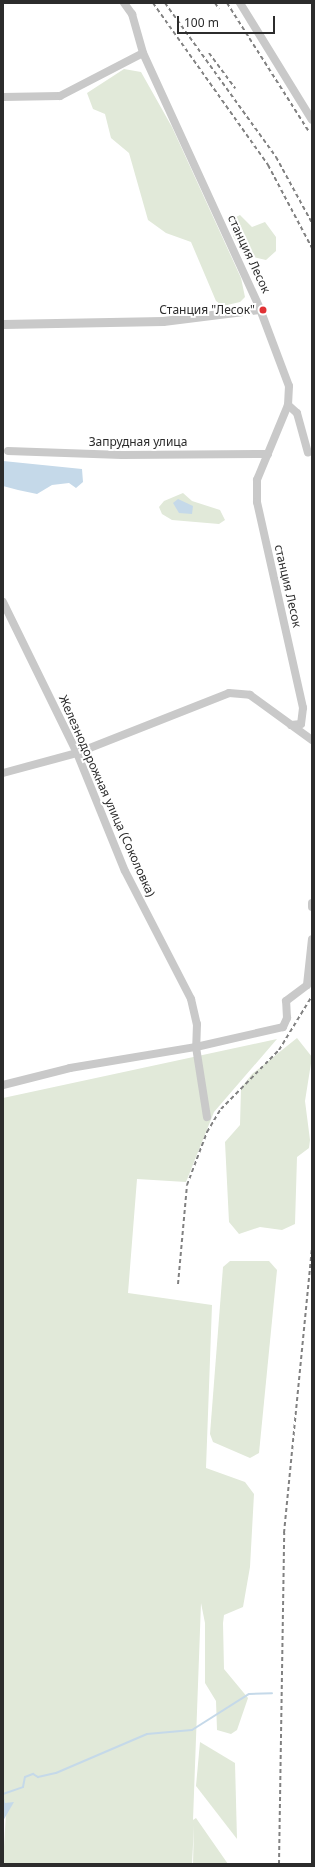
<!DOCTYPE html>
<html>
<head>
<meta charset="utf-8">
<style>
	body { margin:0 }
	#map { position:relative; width:315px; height:1867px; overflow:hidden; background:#fff; font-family:"Noto Sans",sans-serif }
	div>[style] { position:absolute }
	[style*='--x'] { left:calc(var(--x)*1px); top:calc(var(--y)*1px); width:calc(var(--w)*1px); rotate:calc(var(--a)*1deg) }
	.green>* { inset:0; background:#e1e9d9 }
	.water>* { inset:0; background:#c5d9e9 }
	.stream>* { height:2px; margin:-1px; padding:0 1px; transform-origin:1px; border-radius:1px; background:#c5d9e9 }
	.minor>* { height:8px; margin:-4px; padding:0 4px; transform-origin:4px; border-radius:4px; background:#c9c9c9 }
	.tertiary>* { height:9px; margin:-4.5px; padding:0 4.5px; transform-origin:4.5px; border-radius:4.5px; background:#c9c9c9 }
	.rail>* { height:2px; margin-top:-1px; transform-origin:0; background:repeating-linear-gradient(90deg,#818181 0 4px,transparent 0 7px) }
	.dots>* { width:11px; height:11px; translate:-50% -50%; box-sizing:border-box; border:2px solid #fff; border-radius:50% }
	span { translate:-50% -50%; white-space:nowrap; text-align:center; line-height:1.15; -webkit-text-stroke:4px #fff; paint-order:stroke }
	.street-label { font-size:12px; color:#2c2c2c }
	.poi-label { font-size:12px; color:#2c2c2c }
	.right { translate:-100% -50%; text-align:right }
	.frame { position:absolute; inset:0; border:4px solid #2c2c2c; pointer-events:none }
	.scale { position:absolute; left:177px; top:16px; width:98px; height:18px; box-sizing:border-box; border:2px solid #2c2c2c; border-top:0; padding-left:5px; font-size:12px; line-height:14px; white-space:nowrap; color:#2c2c2c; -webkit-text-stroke:3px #fff; paint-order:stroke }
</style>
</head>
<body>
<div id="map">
	<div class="green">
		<div style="clip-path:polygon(124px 69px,141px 72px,172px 127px,241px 278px,245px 297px,240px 302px,223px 306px,216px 301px,191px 242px,166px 233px,148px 220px,129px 153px,111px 138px,105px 114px,93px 109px,87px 93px)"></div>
		<div style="clip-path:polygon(240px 215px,252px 227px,265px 222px,276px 237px,276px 251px,266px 260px,245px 255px,233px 236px,232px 219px)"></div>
		<div style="clip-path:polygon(183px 493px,192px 501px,220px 510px,225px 520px,219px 524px,172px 520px,162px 514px,159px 507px,164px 501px)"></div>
		<div style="clip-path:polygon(297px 1038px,312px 1057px,305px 1101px,310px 1140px,309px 1148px,297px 1157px,295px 1224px,282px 1230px,260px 1227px,239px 1234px,229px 1222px,225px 1142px,240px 1125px,241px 1088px,252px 1074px)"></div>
		<div style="clip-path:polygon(277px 1039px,214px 1112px,186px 1182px,137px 1179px,128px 1293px,212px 1305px,206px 1468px,245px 1482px,254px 1494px,250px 1567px,243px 1607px,224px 1615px,223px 1623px,224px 1669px,248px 1698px,237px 1730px,231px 1734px,217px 1730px,216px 1701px,205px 1683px,205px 1623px,201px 1603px,193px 1820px,196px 1818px,228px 1864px,193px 1864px,194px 1825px,192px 1864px,3px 1864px,6px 1812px,3px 1794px,3px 1098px)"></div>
		<div style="clip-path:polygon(230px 1261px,269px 1261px,277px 1270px,259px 1453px,250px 1458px,213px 1442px,210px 1434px,223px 1267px)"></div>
		<div style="clip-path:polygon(200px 1742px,235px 1763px,237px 1839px,196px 1786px)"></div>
	</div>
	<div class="water">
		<div style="clip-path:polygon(3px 461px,82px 469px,83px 482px,76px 488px,69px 483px,52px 485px,37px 494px,18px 490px,3px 486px)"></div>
		<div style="clip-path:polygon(178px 499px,193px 506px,192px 514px,179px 513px,173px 503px)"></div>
		<div style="clip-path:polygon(3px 1794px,5px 1803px,14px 1802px,3px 1821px)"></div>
	</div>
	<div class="stream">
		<div style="--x:3;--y:1794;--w:21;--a:-19"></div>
		<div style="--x:23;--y:1787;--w:10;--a:-79"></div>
		<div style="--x:25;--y:1777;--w:9;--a:-21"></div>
		<div style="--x:33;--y:1774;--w:6;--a:31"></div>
		<div style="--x:38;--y:1777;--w:18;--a:-13"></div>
		<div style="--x:56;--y:1773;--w:99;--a:-23.2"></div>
		<div style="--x:147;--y:1734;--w:45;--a:-5.1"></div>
		<div style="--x:192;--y:1730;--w:67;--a:-32.3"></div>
		<div style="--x:249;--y:1694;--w:23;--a:-2"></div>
	</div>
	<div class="minor">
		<div style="--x:124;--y:3;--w:14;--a:54"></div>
		<div style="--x:132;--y:14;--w:41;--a:74.2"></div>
		<div style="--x:143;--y:53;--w:281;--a:65.4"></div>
		<div style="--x:260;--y:309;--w:82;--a:69.4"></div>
		<div style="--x:289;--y:386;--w:19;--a:93"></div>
		<div style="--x:288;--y:405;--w:81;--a:112.5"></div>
		<div style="--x:257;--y:480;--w:22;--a:90"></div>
		<div style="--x:257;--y:502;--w:211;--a:77.4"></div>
		<div style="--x:303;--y:708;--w:16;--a:97"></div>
		<div style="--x:301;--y:724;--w:10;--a:174"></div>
		<div style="--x:240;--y:3;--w:137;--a:58.4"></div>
		<div style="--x:3;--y:97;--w:57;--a:-1"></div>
		<div style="--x:60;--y:96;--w:93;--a:-27.4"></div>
		<div style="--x:288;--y:405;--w:12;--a:42"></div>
		<div style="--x:297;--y:413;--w:41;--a:74.6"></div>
		<div style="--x:8;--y:451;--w:114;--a:2"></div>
		<div style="--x:122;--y:455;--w:146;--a:-0.4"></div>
		<div style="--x:3;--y:602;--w:168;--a:63.9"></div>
		<div style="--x:77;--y:753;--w:127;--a:67.9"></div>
		<div style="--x:125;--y:871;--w:144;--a:62.7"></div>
		<div style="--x:191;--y:999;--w:26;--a:77"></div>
		<div style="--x:197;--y:1024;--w:23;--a:92"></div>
		<div style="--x:196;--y:1047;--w:71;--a:81.1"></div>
		<div style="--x:3;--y:773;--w:77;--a:-15.1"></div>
		<div style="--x:77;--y:753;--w:163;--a:-21.5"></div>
		<div style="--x:229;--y:693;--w:21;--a:5"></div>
		<div style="--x:250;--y:695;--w:77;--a:36"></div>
		<div style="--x:312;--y:903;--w:4;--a:90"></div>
		<div style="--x:3;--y:1085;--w:69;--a:-14.2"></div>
		<div style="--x:70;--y:1068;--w:128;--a:-9.5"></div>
		<div style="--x:196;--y:1047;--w:89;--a:-12.9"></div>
		<div style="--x:283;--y:1027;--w:10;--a:-66"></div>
		<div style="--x:287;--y:1018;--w:17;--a:-93"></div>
		<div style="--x:286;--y:1001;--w:26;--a:-37"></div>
		<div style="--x:307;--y:985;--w:46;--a:-83.8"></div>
	</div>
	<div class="tertiary">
		<div style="--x:3;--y:324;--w:160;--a:-1.1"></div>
		<div style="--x:163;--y:321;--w:98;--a:-7.1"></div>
	</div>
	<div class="rail">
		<div style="--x:153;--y:3;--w:199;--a:54.6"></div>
		<div style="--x:268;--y:165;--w:94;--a:62.1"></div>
		<div style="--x:165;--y:3;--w:190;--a:54.2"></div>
		<div style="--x:276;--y:157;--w:75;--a:61.4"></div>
		<div style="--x:215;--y:3;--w:7;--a:56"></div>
		<div style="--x:227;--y:3;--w:151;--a:57.5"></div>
		<div style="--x:209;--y:53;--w:44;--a:53.4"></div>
		<div style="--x:178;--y:1284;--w:99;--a:-84.8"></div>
		<div style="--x:187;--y:1185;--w:57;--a:-69.3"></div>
		<div style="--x:207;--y:1132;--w:27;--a:-59"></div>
		<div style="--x:221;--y:1109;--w:83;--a:-45.5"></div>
		<div style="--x:279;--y:1050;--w:63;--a:-58.6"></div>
		<div style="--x:279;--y:1864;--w:331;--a:-89.1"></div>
		<div style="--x:284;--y:1533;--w:286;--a:-84.4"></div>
	</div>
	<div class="dots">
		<div style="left:263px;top:310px;background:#e03135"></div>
	</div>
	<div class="street-label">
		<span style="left:249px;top:254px;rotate:65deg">станция Лесок</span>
		<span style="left:138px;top:442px">Запрудная улица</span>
		<span style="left:288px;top:586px;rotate:77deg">станция Лесок</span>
		<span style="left:107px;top:796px;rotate:66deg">Железнодорожная улица (Соколовка)</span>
	</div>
	<div class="poi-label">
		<span class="right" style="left:255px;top:310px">Станция "Лесок"</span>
	</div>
	<div class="frame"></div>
	<div class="scale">100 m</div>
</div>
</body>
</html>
